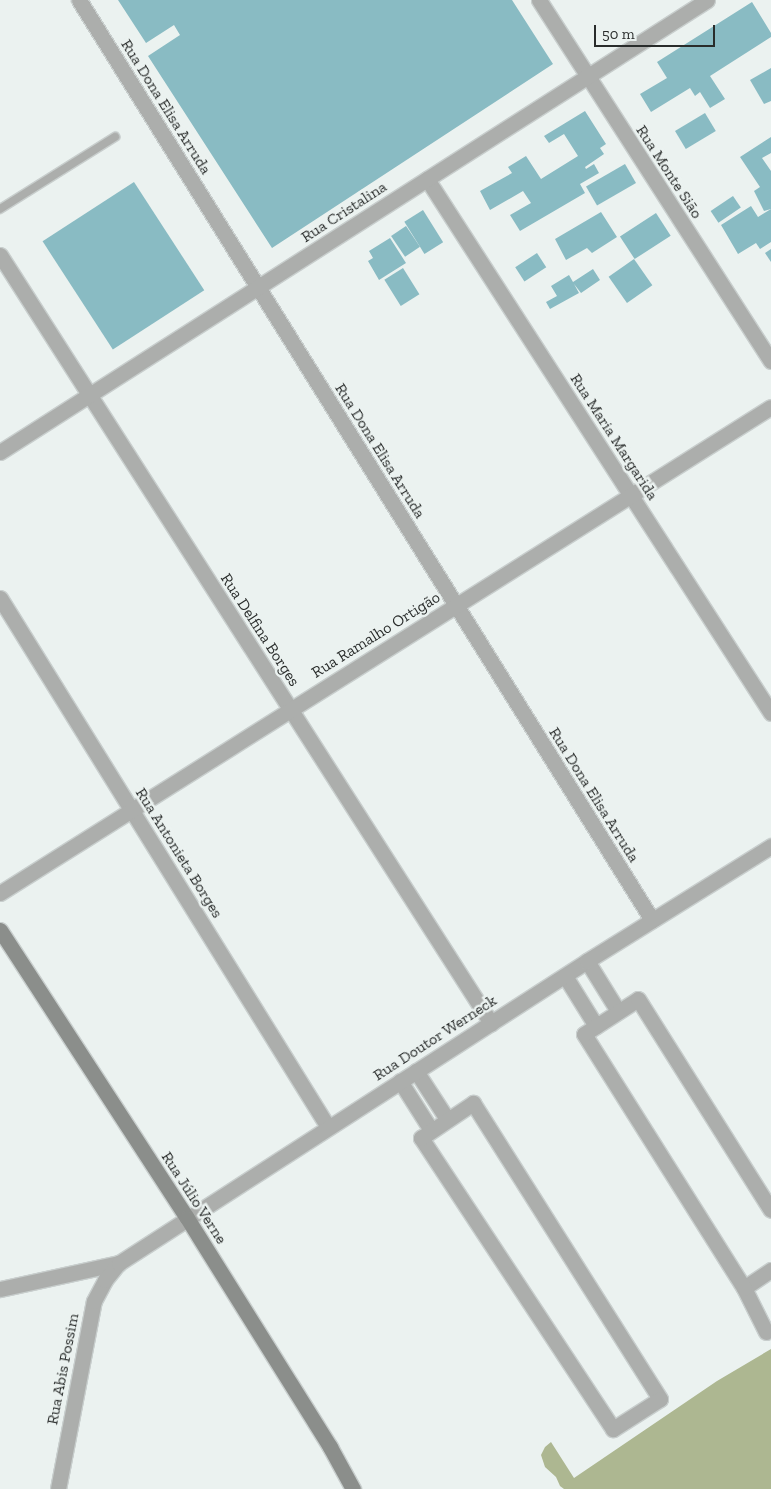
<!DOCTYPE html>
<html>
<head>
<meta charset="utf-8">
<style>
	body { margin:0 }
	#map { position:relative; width:771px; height:1489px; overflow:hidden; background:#ebf2f0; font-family:"Zilla Slab",serif }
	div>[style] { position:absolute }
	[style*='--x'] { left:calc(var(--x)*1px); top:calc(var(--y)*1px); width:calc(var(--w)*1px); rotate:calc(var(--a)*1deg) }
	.forest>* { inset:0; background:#adb791 }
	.building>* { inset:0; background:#89bbc3; transform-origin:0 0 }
	.roads { filter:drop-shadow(1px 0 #c8cecd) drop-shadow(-1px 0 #c8cecd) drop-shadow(0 1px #c8cecd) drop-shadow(0 -1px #c8cecd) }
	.lane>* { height:8px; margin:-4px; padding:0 4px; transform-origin:4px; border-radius:4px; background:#acaeac }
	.street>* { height:15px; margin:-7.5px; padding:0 7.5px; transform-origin:7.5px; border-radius:7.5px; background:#acaeac }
	.secondary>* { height:15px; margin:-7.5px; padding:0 7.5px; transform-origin:7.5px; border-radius:7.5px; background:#8b8e8b }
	span { translate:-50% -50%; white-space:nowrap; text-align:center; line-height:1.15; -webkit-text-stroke:5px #ebf2f0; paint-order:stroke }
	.street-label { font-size:16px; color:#292c2b }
	.scale { position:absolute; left:594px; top:25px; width:121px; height:22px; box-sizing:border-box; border:2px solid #292c2b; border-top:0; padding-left:6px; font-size:15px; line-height:18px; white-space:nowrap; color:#292c2b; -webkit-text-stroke:4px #ebf2f0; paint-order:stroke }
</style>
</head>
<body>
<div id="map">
	<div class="forest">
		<div style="clip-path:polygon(771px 1349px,771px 1489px,564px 1489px,560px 1486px,556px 1477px,545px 1467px,541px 1455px,545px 1447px,551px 1442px,574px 1478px,717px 1381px)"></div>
	</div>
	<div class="building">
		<div style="clip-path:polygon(118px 0,512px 0,553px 64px,272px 248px,148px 56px,180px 35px,174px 25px,146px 43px)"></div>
		<div style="clip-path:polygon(752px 2px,771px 33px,771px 37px,710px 76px,725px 99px,710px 108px,700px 92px,695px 96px,690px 88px,651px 112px,640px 94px,667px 78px,657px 62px)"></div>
		<div style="clip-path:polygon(771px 68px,771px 101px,764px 104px,750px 80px)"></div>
		<div style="clip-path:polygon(585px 111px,606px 144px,600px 148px,604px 154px,585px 167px,586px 169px,594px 164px,599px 173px,580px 184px,585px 193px,520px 231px,510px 215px,531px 203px,523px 191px,490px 210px,480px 191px,512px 173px,508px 167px,526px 156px,541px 179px,578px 156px,564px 134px,549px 143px,544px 136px)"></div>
		<div style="left:705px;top:113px;width:21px;height:35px;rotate:59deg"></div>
		<div style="clip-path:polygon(771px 137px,771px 153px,762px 158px,771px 171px,771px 209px,764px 211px,754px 191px,760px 187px,740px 157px)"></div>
		<div style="left:625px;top:164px;width:22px;height:45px;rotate:60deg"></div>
		<div style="left:134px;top:182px;width:129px;height:109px;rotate:57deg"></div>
		<div style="left:733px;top:196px;width:14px;height:27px;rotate:56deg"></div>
		<div style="clip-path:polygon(751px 206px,758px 217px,771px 209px,771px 242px,760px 249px,756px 243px,738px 254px,721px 225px)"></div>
		<div style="left:423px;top:210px;width:38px;height:22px;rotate:58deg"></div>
		<div style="clip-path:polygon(601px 212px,617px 237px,592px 253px,587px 248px,566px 260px,555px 239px)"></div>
		<div style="left:656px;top:213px;width:27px;height:43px;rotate:57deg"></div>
		<div style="left:406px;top:226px;width:25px;height:18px;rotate:56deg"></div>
		<div style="clip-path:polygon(390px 238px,406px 263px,379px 280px,368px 261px,373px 258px,369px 251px)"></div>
		<div style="clip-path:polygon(771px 249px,771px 262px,765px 253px)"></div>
		<div style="left:537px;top:253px;width:17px;height:26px;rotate:57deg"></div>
		<div style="left:634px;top:259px;width:32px;height:31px;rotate:55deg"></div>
		<div style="left:403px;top:268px;width:31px;height:22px;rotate:58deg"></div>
		<div style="clip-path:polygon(593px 269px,600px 280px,581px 293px,574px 284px,579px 293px,550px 309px,546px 302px,557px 296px,551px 286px,569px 275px,573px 282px)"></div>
	</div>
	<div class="roads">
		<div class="lane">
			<div style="--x:0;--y:209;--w:136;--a:-32.1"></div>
		</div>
		<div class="street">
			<div style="--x:79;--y:0;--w:1084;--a:58.08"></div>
			<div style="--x:539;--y:0;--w:429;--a:57.3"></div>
			<div style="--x:427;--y:179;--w:635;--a:57.21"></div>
			<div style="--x:0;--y:255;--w:912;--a:57.41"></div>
			<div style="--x:0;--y:452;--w:839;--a:-32.59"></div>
			<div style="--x:0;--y:598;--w:622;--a:58.2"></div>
			<div style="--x:0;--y:893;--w:911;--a:-32.23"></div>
			<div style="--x:587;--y:961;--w:59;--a:58.2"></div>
			<div style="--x:565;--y:976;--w:59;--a:58.2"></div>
			<div style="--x:416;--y:1071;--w:57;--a:57.1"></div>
			<div style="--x:400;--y:1081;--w:58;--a:57.7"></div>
			<div style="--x:473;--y:1103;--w:350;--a:57.7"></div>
			<div style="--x:660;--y:1399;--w:56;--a:147.4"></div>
			<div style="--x:613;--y:1429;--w:349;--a:-123.4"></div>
			<div style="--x:421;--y:1138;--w:63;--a:-33.9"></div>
			<div style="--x:744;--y:1288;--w:32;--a:-34"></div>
			<div style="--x:0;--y:1289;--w:122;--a:-12.3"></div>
			<div style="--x:766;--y:1332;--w:49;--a:-116.6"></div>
			<div style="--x:744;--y:1288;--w:300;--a:-122.2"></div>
			<div style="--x:584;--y:1034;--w:64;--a:-32.9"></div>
			<div style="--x:638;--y:999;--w:249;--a:57.8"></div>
			<div style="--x:58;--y:1489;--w:191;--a:-79.2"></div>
			<div style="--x:94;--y:1301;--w:24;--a:-62"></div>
			<div style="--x:105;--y:1280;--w:22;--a:-51"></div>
			<div style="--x:119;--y:1263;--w:557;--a:-32.83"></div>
			<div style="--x:587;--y:961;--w:217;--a:-32"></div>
		</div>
		<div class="secondary">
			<div style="--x:0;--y:930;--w:343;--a:57"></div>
			<div style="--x:187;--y:1218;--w:270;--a:58"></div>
			<div style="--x:330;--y:1447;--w:48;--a:61.3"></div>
		</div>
	</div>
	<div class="street-label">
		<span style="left:166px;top:107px;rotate:58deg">Rua Dona Elisa Arruda</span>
		<span style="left:669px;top:172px;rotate:57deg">Rua Monte Sião</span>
		<span style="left:344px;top:212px;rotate:-33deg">Rua Cristalina</span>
		<span style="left:614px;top:437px;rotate:57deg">Rua Maria Margarida</span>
		<span style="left:380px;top:451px;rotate:58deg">Rua Dona Elisa Arruda</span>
		<span style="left:260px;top:630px;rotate:57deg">Rua Delfina Borges</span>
		<span style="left:376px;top:635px;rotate:-32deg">Rua Ramalho Ortigão</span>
		<span style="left:594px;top:795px;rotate:58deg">Rua Dona Elisa Arruda</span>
		<span style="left:179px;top:853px;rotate:58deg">Rua Antonieta Borges</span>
		<span style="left:435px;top:1038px;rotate:-33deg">Rua Doutor Werneck</span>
		<span style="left:194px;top:1198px;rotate:57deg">Rua Júlio Verne</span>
		<span style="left:63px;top:1369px;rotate:-79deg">Rua Abis Possim</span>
	</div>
	<div class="scale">50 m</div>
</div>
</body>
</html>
